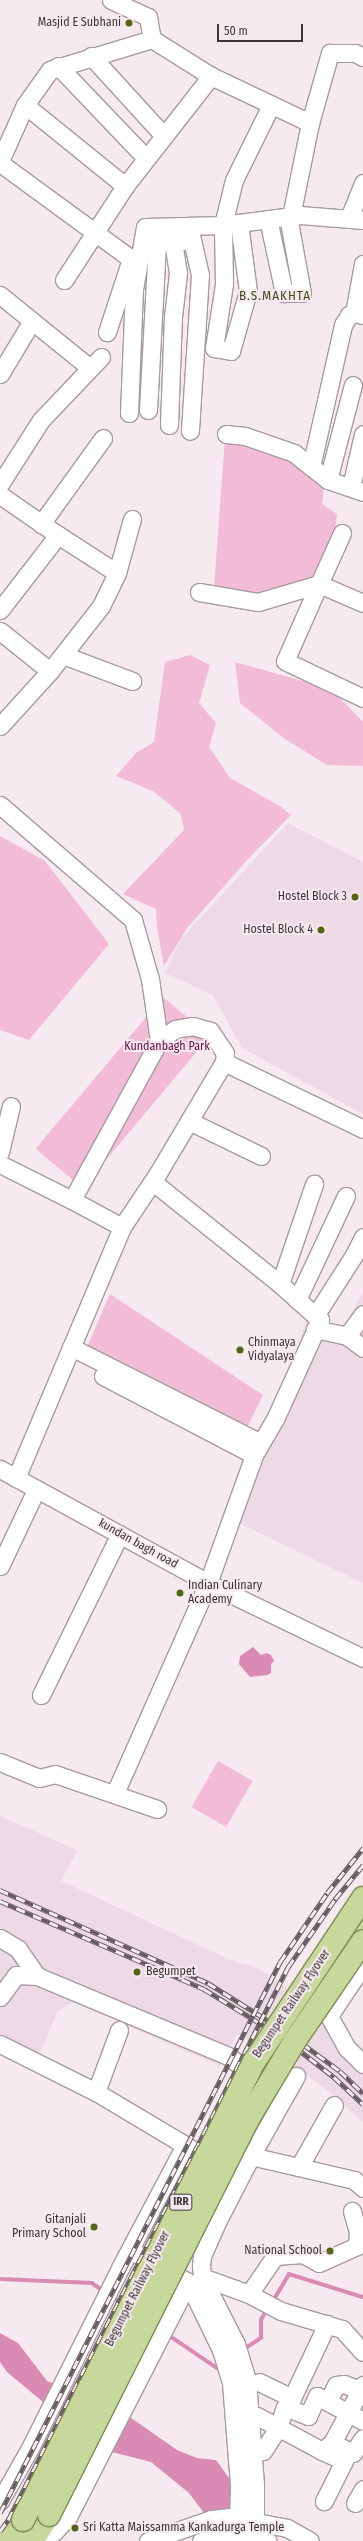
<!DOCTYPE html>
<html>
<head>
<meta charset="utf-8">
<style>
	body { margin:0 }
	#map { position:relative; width:363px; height:2541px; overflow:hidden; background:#f7e9f0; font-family:"Fira Sans Condensed",sans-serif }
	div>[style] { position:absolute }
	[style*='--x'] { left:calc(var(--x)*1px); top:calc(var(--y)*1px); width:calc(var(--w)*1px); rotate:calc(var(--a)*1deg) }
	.built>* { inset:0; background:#eedae4 }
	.green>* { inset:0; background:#f2bcd6; transform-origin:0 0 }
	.water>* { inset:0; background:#da8bb3 }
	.stream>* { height:3.5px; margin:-1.75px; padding:0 1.75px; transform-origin:1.75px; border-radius:1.75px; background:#da8bb3 }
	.roads { filter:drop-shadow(1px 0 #a79aa0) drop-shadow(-1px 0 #a79aa0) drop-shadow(0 1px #a79aa0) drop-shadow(0 -1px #a79aa0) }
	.minor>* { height:17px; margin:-8.5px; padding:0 8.5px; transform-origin:8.5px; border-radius:8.5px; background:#fff }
	.major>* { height:22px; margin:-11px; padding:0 11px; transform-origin:11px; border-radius:11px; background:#c8d89d }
	.rail>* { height:4.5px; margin-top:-2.25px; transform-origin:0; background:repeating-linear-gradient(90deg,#f7e9f0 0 9px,#635b5f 0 18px); box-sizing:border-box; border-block:1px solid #635b5f }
	.bridges { filter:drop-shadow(1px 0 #7f8e50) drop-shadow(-1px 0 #7f8e50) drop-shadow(0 1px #7f8e50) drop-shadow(0 -1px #7f8e50) }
	.major-bridge>* { height:22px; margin:-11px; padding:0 11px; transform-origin:11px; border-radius:11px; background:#c8d89d }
	.dots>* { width:11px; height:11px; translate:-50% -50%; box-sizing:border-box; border:2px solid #f7e9f0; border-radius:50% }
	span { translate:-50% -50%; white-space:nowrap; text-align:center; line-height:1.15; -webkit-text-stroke:4px #f7e9f0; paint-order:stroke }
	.shield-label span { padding:1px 3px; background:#f7e9f0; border:1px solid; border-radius:3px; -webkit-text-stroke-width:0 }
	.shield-label { font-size:11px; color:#3c3639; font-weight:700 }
	.poi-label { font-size:12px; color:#3c3639 }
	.right { translate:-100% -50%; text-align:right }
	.left { translate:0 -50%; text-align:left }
	.park-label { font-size:12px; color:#6a0b47 }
	.street-label { font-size:12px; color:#3c3639 }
	.neighbourhood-label { font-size:13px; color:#3e4c15; letter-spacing:1px }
	.scale { position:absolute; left:217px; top:24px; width:86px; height:18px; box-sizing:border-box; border:2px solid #3c3639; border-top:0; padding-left:5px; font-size:12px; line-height:14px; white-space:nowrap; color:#3c3639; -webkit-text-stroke:3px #f7e9f0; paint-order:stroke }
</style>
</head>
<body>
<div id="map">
	<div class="built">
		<div style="clip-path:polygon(288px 823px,363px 862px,363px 1114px,242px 1048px,213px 995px,165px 973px,181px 939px)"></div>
		<div style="clip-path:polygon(363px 1292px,363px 1583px,239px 1523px,308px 1315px,341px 1333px)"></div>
		<div style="clip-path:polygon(0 1816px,77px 1850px,61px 1881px,235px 1962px,254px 1966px,277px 1980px,329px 2024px,334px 2043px,363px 2071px,363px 2122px,327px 2090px,295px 2067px,237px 2034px,220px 2066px,73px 2002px,57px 2012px,38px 2059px,0 2042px)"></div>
	</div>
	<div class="green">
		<div style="clip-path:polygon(225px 438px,280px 453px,307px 470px,324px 486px,322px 504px,337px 514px,335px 530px,314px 582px,251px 597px,214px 588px)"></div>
		<div style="clip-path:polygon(190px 655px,210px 665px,199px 703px,216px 723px,209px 747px,230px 778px,280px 806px,291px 815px,248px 859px,187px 928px,164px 966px,157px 928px,156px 909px,123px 894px,184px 830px,181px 814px,153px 791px,116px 776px,136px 753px,154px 742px,165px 662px)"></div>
		<div style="clip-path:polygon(235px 662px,331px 689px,363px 722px,363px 766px,327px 765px,285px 739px,240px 703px)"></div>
		<div style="clip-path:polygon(0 836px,45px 861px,109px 944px,29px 1040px,0 1030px)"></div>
		<div style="left:163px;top:997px;width:61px;height:198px;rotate:40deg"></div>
		<div style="clip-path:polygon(110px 1294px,263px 1395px,245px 1432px,85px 1352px)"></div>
		<div style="left:218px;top:1761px;width:40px;height:53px;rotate:30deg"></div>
	</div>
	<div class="water">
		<div style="clip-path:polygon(253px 1647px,261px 1655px,267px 1653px,271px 1655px,274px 1661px,271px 1664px,271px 1673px,267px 1675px,250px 1677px,239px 1664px,240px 1656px)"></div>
		<div style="clip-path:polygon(0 2333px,18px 2343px,47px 2381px,124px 2413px,177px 2450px,197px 2458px,216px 2460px,274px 2541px,225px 2541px,189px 2493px,151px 2462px,108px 2451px,43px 2402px,7px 2372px,0 2362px)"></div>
	</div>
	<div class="stream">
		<div style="--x:0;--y:2279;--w:92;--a:2.5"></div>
		<div style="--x:92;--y:2283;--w:14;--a:34"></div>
		<div style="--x:111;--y:2296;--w:15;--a:32"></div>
		<div style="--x:273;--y:2301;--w:31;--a:-59"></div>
		<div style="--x:289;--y:2274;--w:77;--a:17.3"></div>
		<div style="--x:167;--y:2334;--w:60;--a:34.2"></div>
		<div style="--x:217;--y:2368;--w:5;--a:-37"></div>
		<div style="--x:243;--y:2350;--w:22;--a:-34"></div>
		<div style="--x:261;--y:2338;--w:18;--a:-90"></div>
		<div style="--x:261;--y:2320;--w:13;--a:-61"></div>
	</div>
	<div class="roads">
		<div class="minor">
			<div style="--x:111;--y:0;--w:41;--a:24.7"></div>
			<div style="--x:148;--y:17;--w:22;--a:80"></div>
			<div style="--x:91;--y:56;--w:108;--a:47.6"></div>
			<div style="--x:58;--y:66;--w:127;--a:46.3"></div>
			<div style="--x:25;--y:105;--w:129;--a:39"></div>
			<div style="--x:310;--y:123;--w:73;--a:-74.1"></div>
			<div style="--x:330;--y:53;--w:25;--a:0"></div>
			<div style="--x:355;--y:53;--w:9;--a:27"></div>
			<div style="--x:0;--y:161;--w:61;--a:-65.9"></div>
			<div style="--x:25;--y:105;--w:43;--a:-54.5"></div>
			<div style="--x:50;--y:70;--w:107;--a:-16.9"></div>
			<div style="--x:152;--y:39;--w:70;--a:32.1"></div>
			<div style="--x:211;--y:76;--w:110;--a:25.4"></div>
			<div style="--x:310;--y:123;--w:95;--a:101.5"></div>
			<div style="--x:0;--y:163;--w:162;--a:36.2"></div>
			<div style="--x:131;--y:259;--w:77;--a:108.2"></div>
			<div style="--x:349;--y:218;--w:38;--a:-68"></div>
			<div style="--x:268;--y:219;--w:76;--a:77.8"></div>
			<div style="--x:284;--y:293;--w:18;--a:0"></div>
			<div style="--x:302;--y:293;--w:78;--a:-100.3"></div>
			<div style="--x:239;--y:223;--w:69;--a:82.5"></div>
			<div style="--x:248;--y:291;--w:62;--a:105.8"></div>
			<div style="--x:231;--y:351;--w:17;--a:-170"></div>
			<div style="--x:214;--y:348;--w:65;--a:-81.1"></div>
			<div style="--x:224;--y:284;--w:59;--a:-91"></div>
			<div style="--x:223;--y:225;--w:46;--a:-76.3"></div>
			<div style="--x:234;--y:180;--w:84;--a:-63.7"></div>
			<div style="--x:189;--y:226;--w:50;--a:77.3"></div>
			<div style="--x:200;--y:275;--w:156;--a:93.7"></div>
			<div style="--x:145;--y:227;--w:78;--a:-1.5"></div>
			<div style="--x:223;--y:225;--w:78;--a:-7.4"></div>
			<div style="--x:300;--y:215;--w:63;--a:4.5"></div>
			<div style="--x:64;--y:280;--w:112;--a:-57"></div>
			<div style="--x:125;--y:186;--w:140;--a:-52"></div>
			<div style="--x:0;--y:295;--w:114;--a:39"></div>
			<div style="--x:354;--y:313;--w:50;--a:-79.6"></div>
			<div style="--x:0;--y:374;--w:62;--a:-58.9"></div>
			<div style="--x:148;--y:410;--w:168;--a:-86.9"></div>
			<div style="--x:157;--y:242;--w:34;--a:-2"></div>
			<div style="--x:129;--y:413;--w:124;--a:-87.7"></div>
			<div style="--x:134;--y:289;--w:63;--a:-79.9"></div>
			<div style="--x:169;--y:425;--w:108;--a:-87.9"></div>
			<div style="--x:173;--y:317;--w:44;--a:-83.5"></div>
			<div style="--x:178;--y:273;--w:30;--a:-99"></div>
			<div style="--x:226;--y:434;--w:19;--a:6"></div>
			<div style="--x:245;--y:436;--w:52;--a:19.1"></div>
			<div style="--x:294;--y:453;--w:43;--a:38.5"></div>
			<div style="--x:328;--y:480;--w:37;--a:19"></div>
			<div style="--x:311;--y:467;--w:146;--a:-77.3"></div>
			<div style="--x:343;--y:325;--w:12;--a:-59"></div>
			<div style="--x:349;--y:315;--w:5;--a:-22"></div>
			<div style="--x:354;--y:313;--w:9;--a:13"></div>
			<div style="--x:328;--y:480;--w:98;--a:-75.3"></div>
			<div style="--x:0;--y:484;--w:76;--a:-57.4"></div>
			<div style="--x:41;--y:420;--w:87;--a:-46.4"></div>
			<div style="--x:351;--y:487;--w:54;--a:-77.2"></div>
			<div style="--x:0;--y:495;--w:70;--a:34.6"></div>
			<div style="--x:58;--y:535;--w:95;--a:127.7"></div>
			<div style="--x:41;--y:524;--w:106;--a:-54.2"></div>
			<div style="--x:58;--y:535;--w:70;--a:32.8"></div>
			<div style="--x:117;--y:573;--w:56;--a:-74.5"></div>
			<div style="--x:199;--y:592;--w:60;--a:9.6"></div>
			<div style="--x:258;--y:602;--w:64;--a:-16.4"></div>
			<div style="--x:319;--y:584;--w:56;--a:-65.7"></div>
			<div style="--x:363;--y:603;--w:48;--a:-156.6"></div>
			<div style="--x:319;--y:584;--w:84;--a:113.8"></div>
			<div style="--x:285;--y:661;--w:86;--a:25.4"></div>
			<div style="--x:0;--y:631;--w:64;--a:38.7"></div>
			<div style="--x:50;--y:671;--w:83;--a:-51.9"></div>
			<div style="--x:101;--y:606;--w:37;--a:-64"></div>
			<div style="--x:63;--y:655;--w:74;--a:20.6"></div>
			<div style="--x:0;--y:726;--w:74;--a:-47.7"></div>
			<div style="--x:0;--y:805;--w:176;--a:40.8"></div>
			<div style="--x:133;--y:920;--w:61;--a:73.9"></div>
			<div style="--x:150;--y:979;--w:63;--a:81.7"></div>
			<div style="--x:224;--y:1062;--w:154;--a:25.7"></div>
			<div style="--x:189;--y:1121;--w:80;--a:25.9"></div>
			<div style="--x:0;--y:1152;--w:47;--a:-76.6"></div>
			<div style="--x:0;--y:1164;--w:80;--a:26.6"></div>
			<div style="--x:280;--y:1284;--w:106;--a:-71.2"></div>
			<div style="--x:297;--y:1300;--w:115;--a:-64.8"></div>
			<div style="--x:315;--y:1316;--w:72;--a:-57.4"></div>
			<div style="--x:354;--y:1255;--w:20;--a:-63"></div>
			<div style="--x:315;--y:1329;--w:33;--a:12"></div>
			<div style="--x:347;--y:1336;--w:27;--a:-54"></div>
			<div style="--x:347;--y:1336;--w:20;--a:37"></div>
			<div style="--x:71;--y:1347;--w:213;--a:26.8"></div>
			<div style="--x:103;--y:1376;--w:170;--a:27.6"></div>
			<div style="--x:0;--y:1469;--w:237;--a:28.7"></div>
			<div style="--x:208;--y:1583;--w:172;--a:25.8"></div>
			<div style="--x:16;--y:1478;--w:272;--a:-67.1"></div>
			<div style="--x:122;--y:1227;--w:65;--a:-56.3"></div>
			<div style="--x:158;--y:1173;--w:129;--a:-59.3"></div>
			<div style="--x:224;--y:1062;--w:9;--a:-84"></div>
			<div style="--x:225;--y:1053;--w:27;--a:-124"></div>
			<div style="--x:210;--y:1031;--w:18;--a:-164"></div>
			<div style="--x:193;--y:1026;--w:18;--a:171"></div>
			<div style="--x:175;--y:1029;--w:20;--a:143"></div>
			<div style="--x:159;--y:1041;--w:181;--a:118.7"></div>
			<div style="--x:72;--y:1200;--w:57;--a:28.4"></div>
			<div style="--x:0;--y:1566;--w:84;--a:-64.7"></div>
			<div style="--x:41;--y:1695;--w:179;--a:-63.9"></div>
			<div style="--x:0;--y:1762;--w:42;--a:22.3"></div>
			<div style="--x:39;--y:1778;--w:16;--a:-14"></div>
			<div style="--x:55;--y:1774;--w:108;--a:18.9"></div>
			<div style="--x:115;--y:1793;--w:230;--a:-66.1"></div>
			<div style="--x:208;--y:1583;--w:136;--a:-70.2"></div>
			<div style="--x:254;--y:1455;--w:44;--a:-59.9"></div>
			<div style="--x:276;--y:1417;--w:107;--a:-65.6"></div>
			<div style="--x:320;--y:1320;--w:54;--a:-138"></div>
			<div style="--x:280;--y:1284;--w:163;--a:-141.2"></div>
			<div style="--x:0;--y:1938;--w:21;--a:31"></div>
			<div style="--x:18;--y:1949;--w:33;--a:55"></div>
			<div style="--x:363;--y:1965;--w:61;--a:123.7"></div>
			<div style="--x:329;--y:2016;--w:37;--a:61"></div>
			<div style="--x:347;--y:2048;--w:23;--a:45"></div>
			<div style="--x:0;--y:1997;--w:27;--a:-54"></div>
			<div style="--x:16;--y:1975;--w:21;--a:3"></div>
			<div style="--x:37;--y:1976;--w:207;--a:22.7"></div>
			<div style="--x:228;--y:2056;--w:62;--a:37.8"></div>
			<div style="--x:0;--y:2044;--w:107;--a:26.6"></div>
			<div style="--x:96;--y:2092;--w:115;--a:30.8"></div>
			<div style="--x:96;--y:2092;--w:66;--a:-69.6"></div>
			<div style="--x:251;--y:2156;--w:106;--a:13.1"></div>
			<div style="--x:354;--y:2180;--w:12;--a:42"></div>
			<div style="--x:299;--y:2167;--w:71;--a:-60.6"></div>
			<div style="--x:130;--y:2250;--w:66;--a:28.9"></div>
			<div style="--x:188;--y:2282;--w:76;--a:64.1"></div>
			<div style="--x:221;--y:2350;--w:34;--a:73"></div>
			<div style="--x:231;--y:2383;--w:101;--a:85.5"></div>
			<div style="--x:239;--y:2484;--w:52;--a:91.1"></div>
			<div style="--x:202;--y:2277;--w:50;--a:19.9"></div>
			<div style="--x:249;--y:2294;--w:36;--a:28"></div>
			<div style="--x:281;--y:2311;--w:64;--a:16.4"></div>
			<div style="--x:342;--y:2329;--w:31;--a:48"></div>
			<div style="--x:249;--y:2294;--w:46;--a:-55.6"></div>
			<div style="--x:275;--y:2256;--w:28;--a:-4"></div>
			<div style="--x:303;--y:2254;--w:18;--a:29"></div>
			<div style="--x:319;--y:2263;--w:42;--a:-24.1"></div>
			<div style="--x:357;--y:2246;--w:14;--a:-86"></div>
			<div style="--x:358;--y:2232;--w:22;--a:-106"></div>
			<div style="--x:259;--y:2382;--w:37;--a:26"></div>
			<div style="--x:292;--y:2398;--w:82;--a:-64.7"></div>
			<div style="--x:328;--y:2401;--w:18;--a:-63"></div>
			<div style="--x:336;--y:2385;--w:8;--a:-7"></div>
			<div style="--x:344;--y:2384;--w:17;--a:21"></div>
			<div style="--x:257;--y:2416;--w:74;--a:28.3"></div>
			<div style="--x:322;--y:2451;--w:24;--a:24"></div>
			<div style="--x:344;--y:2461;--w:45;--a:116.6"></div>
			<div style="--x:333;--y:2443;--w:22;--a:27"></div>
			<div style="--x:353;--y:2453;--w:18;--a:-56"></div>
			<div style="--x:263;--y:2451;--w:27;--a:-57"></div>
			<div style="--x:278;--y:2428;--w:22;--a:-72"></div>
			<div style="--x:285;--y:2407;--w:25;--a:21"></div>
			<div style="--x:308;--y:2416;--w:22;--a:-66"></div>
			<div style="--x:317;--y:2396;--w:52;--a:28.5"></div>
			<div style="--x:322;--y:2451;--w:13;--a:-39"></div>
			<div style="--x:332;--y:2443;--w:66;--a:-61.9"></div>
			<div style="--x:0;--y:2501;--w:61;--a:-60.5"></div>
			<div style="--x:30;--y:2448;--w:203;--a:-63.4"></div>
			<div style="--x:121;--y:2266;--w:135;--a:-62.1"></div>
			<div style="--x:355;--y:2503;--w:16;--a:-60"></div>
			<div style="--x:255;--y:2538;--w:54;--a:-90"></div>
			<div style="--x:255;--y:2484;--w:104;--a:-94.4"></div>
			<div style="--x:247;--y:2380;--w:38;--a:-107"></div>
			<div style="--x:236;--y:2344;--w:75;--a:-116.9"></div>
			<div style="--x:202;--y:2277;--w:11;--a:-95"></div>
			<div style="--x:201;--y:2266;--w:10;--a:-84"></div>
			<div style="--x:202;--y:2256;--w:39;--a:-66"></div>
			<div style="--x:218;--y:2220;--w:72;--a:-62.7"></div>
			<div style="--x:251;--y:2156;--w:92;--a:-60.6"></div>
			<div style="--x:36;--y:2541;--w:20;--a:-27"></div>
			<div style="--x:54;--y:2532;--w:21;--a:-47"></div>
			<div style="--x:68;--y:2517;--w:264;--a:-62.9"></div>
			<div style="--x:148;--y:2541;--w:67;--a:-19.2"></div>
			<div style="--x:211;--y:2519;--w:18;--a:-6"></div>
			<div style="--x:229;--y:2517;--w:59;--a:10.7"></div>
			<div style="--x:287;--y:2528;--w:26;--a:29"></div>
			<div style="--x:201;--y:2541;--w:31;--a:-11"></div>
			<div style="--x:231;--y:2535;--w:37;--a:9"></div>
		</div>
		<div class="major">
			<div style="--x:345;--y:1958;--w:38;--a:-61"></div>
			<div style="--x:8;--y:2541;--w:26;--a:-54"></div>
			<div style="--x:32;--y:2541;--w:31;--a:-57"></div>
		</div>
	</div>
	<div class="rail">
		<div style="--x:0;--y:1890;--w:228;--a:24.1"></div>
		<div style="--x:208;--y:1983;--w:94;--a:32"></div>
		<div style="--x:288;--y:2033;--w:64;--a:36.2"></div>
		<div style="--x:340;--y:2071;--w:32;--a:44"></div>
		<div style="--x:0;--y:1901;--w:222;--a:23.3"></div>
		<div style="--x:204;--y:1989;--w:90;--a:31.4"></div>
		<div style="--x:281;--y:2036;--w:67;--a:37.7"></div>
		<div style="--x:334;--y:2077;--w:40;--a:43"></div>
		<div style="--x:0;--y:2513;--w:618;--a:-63.06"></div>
		<div style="--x:280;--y:1962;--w:83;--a:-55.7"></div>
		<div style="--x:327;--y:1893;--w:58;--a:-51.3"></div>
		<div style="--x:0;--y:2531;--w:14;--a:-54"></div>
		<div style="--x:8;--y:2520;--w:620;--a:-63.15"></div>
		<div style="--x:288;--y:1967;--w:83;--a:-55.3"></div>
		<div style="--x:335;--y:1899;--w:44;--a:-50.5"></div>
	</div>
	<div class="bridges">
		<div class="major-bridge">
			<div style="--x:49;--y:2515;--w:443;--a:-63.3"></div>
			<div style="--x:248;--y:2119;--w:90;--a:-59.1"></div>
			<div style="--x:294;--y:2042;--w:122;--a:-55.7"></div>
			<div style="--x:23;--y:2520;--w:513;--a:-63.24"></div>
			<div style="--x:254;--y:2062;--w:197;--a:-56.4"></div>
		</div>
	</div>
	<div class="dots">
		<div style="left:129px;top:23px;background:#536612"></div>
		<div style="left:355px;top:897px;background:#536612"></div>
		<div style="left:321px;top:930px;background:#536612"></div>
		<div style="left:240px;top:1350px;background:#536612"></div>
		<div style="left:180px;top:1593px;background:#536612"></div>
		<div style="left:137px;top:1972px;background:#536612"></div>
		<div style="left:94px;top:2227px;background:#536612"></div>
		<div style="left:330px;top:2251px;background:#536612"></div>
		<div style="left:75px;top:2528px;background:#536612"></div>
	</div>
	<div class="shield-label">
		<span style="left:181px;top:2202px">IRR</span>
	</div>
	<div class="poi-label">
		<span class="right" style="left:121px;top:23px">Masjid E Subhani</span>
		<span class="right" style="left:347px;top:897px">Hostel Block 3</span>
		<span class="right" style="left:313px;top:930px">Hostel Block 4</span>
		<span class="left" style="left:248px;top:1350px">Chinmaya<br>Vidyalaya</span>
		<span class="left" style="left:188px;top:1593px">Indian Culinary<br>Academy</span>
		<span class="left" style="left:146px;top:1972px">Begumpet</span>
		<span class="right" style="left:86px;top:2227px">Gitanjali<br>Primary School</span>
		<span class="right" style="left:322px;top:2251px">National School</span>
		<span class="left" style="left:83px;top:2528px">Sri Katta Maissamma Kankadurga Temple</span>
	</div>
	<div class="park-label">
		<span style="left:167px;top:1047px">Kundanbagh Park</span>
	</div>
	<div class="street-label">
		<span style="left:138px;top:1544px;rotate:29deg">kundan bagh road</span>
		<span style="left:292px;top:2004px;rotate:-56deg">Begumpet Railway Flyover</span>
		<span style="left:138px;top:2289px;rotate:-63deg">Begumpet Railway Flyover</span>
	</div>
	<div class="neighbourhood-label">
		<span style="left:275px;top:296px">B.S.MAKHTA</span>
	</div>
	<div class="scale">50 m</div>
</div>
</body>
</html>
